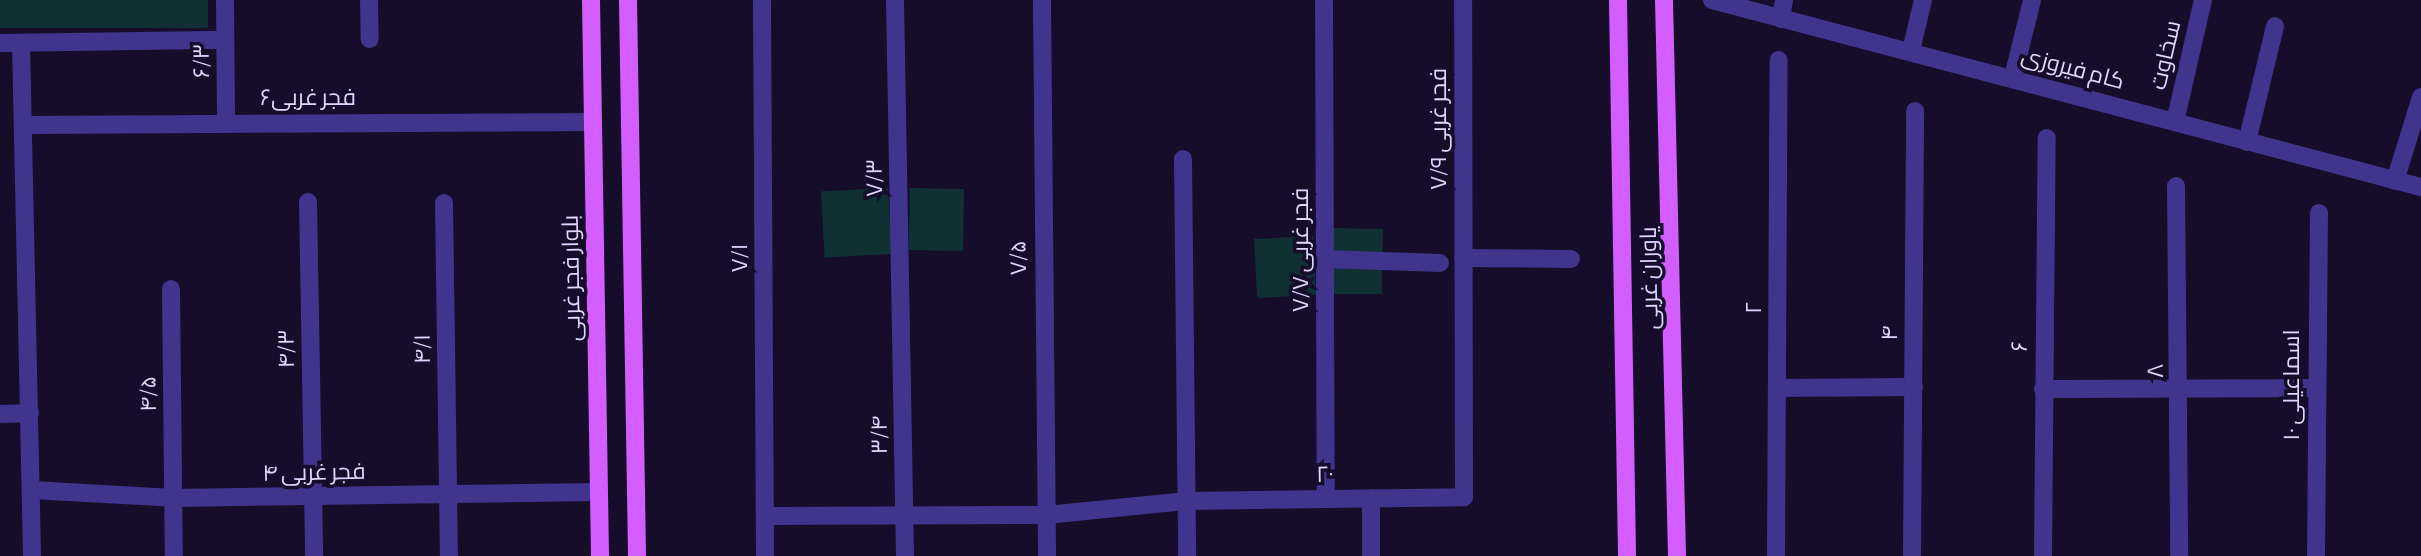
<!DOCTYPE html>
<html>
<head>
<meta charset="utf-8">
<style>
	body { margin:0 }
	#map { position:relative; width:2421px; height:556px; overflow:hidden; background:#150d29; font-family:"Asap Condensed",Cairo,sans-serif }
	div>[style] { position:absolute }
	[style*='--x'] { left:calc(var(--x)*1px); top:calc(var(--y)*1px); width:calc(var(--w)*1px); rotate:calc(var(--a)*1deg) }
	.green>* { inset:0; background:#103134; transform-origin:0 0 }
	.minor>* { height:18px; margin:-9px; padding:0 9px; transform-origin:9px; border-radius:9px; background:#41348d }
	.major>* { height:18px; margin:-9px; padding:0 9px; transform-origin:9px; border-radius:9px; background:#d35dff }
	span { translate:-50% -50%; white-space:nowrap; text-align:center; line-height:1.15; -webkit-text-stroke:7px #150d29; paint-order:stroke }
	.street-label { font-size:23px; color:#dfd6ff }
</style>
</head>
<body>
<div id="map">
	<div class="green">
		<div style="left:0;top:0;width:208px;height:28px"></div>
		<div style="left:888px;top:188px;width:66px;height:67px;rotate:87deg"></div>
		<div style="left:964px;top:189px;width:62px;height:54px;rotate:91deg"></div>
		<div style="left:1332px;top:228px;width:51px;height:26px;rotate:1deg"></div>
		<div style="left:1313px;top:236px;width:59px;height:59px;rotate:87deg"></div>
		<div style="left:1382px;top:266px;width:28px;height:50px;rotate:90deg"></div>
	</div>
	<div class="minor">
		<div style="--x:225;--y:0;--w:121;--a:89.5"></div>
		<div style="--x:369;--y:0;--w:39;--a:89"></div>
		<div style="--x:762;--y:0;--w:556;--a:89.69"></div>
		<div style="--x:895;--y:0;--w:556;--a:88.97"></div>
		<div style="--x:1042;--y:0;--w:556;--a:89.48"></div>
		<div style="--x:1324;--y:0;--w:499;--a:89.8"></div>
		<div style="--x:1712;--y:0;--w:733;--a:14.78"></div>
		<div style="--x:1781;--y:19;--w:19;--a:-81"></div>
		<div style="--x:0;--y:43;--w:225;--a:-0.8"></div>
		<div style="--x:21;--y:43;--w:513;--a:88.77"></div>
		<div style="--x:1911;--y:51;--w:52;--a:-76.8"></div>
		<div style="--x:2013;--y:77;--w:79;--a:-76.1"></div>
		<div style="--x:2175;--y:122;--w:125;--a:-77.1"></div>
		<div style="--x:23;--y:125;--w:570;--a:-0.3"></div>
		<div style="--x:2247;--y:142;--w:119;--a:-76.4"></div>
		<div style="--x:1183;--y:159;--w:397;--a:89.4"></div>
		<div style="--x:2395;--y:181;--w:88;--a:-72.8"></div>
		<div style="--x:2176;--y:186;--w:370;--a:89.5"></div>
		<div style="--x:308;--y:202;--w:354;--a:89"></div>
		<div style="--x:444;--y:203;--w:353;--a:89.2"></div>
		<div style="--x:1463;--y:258;--w:108;--a:0.5"></div>
		<div style="--x:1325;--y:259;--w:115;--a:2"></div>
		<div style="--x:171;--y:289;--w:267;--a:89.4"></div>
		<div style="--x:1777;--y:388;--w:137;--a:-0.4"></div>
		<div style="--x:2043;--y:389;--w:271;--a:-0.2"></div>
		<div style="--x:0;--y:414;--w:30;--a:-2"></div>
		<div style="--x:32;--y:490;--w:141;--a:3.2"></div>
		<div style="--x:173;--y:498;--w:424;--a:-0.8"></div>
		<div style="--x:1371;--y:498;--w:58;--a:90"></div>
		<div style="--x:765;--y:516;--w:281;--a:-0.2"></div>
		<div style="--x:1046;--y:515;--w:142;--a:-5.7"></div>
		<div style="--x:1187;--y:501;--w:277;--a:-0.8"></div>
		<div style="--x:1464;--y:497;--w:497;--a:-90.1"></div>
		<div style="--x:1776;--y:556;--w:496;--a:-89.7"></div>
		<div style="--x:1912;--y:556;--w:445;--a:-89.6"></div>
		<div style="--x:2043;--y:556;--w:418;--a:-89.5"></div>
		<div style="--x:2316;--y:556;--w:343;--a:-89.5"></div>
	</div>
	<div class="major">
		<div style="--x:591;--y:0;--w:556;--a:89.07"></div>
		<div style="--x:628;--y:0;--w:556;--a:89.07"></div>
		<div style="--x:1618;--y:0;--w:556;--a:89.07"></div>
		<div style="--x:1664;--y:0;--w:556;--a:88.66"></div>
	</div>
	<div class="street-label">
		<span style="left:2165px;top:55px;rotate:-77deg">سخاوت</span>
		<span style="left:201px;top:61px;rotate:-91deg">۶/۳</span>
		<span style="left:2073px;top:68px;rotate:15deg">کام فیروزی</span>
		<span style="left:308px;top:97px">فجر غربی۶</span>
		<span style="left:1438px;top:129px;rotate:-90deg">۷/۹ فجر غربی</span>
		<span style="left:874px;top:178px;rotate:-91deg">۷/۳</span>
		<span style="left:1300px;top:250px;rotate:-90deg">۷/۷ فجر غربی</span>
		<span style="left:739px;top:258px;rotate:-90deg">۷/۱</span>
		<span style="left:1018px;top:258px;rotate:-91deg">۷/۵</span>
		<span style="left:571px;top:278px;rotate:-91deg">بلوار فجر غربی</span>
		<span style="left:1649px;top:278px;rotate:-91deg">یاوران غربی</span>
		<span style="left:1753px;top:308px;rotate:-90deg">۲</span>
		<span style="left:1889px;top:333px;rotate:-90deg">۴</span>
		<span style="left:2019px;top:346px;rotate:-89deg">۶</span>
		<span style="left:286px;top:349px;rotate:-91deg">۴/۳</span>
		<span style="left:422px;top:349px;rotate:-91deg">۴/۱</span>
		<span style="left:2155px;top:371px;rotate:-91deg">۸</span>
		<span style="left:2291px;top:385px;rotate:-90deg">اسماعیلی ۱۰</span>
		<span style="left:148px;top:394px;rotate:-91deg">۴/۵</span>
		<span style="left:879px;top:435px;rotate:-91deg">۳/۴</span>
		<span style="left:314px;top:472px;rotate:-1deg">۴ فجر غربی</span>
		<span style="left:1325px;top:474px;rotate:-1deg">۲۰</span>
	</div>
</div>
</body>
</html>
